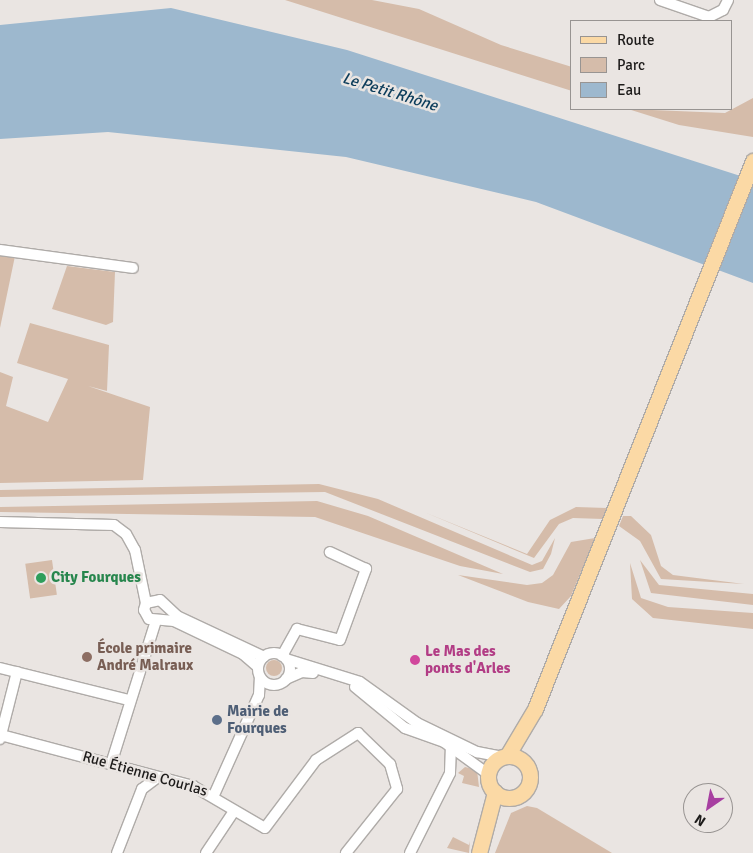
<!DOCTYPE html>
<html>
<head>
<meta charset="utf-8">
<style>
	body { margin:0 }
	#map { position:relative; width:753px; height:853px; overflow:hidden; background:#eae5e2; font-family:Signika,sans-serif }
	div>[style] { position:absolute }
	[style*='--x'] { left:calc(var(--x)*1px); top:calc(var(--y)*1px); width:calc(var(--w)*1px); rotate:calc(var(--a)*1deg) }
	.green>* { inset:0; background:#d5bcaa; transform-origin:0 0 }
	.round { border-radius:50% }
	.water>* { inset:0; background:#9db8ce }
	.roads { filter:drop-shadow(1px 0 #afaba8) drop-shadow(-1px 0 #afaba8) drop-shadow(0 1px #afaba8) drop-shadow(0 -1px #afaba8) }
	.street>* { height:10px; margin:-5px; padding:0 5px; transform-origin:5px; border-radius:5px; background:#fff }
	.street>.ring { margin:-5px; padding:0; box-sizing:content-box; background:none; border:10px solid #fff; border-radius:50% }
	.primary>* { height:15px; margin:-7.5px; padding:0 7.5px; transform-origin:7.5px; border-radius:7.5px; background:#fbd9a5 }
	.primary>.ring { margin:-7.5px; padding:0; box-sizing:content-box; background:none; border:15px solid #fbd9a5; border-radius:50% }
	.dots>* { width:14px; height:14px; translate:-50% -50%; box-sizing:border-box; border:2px solid #eae5e2; border-radius:50% }
	span { translate:-50% -50%; white-space:nowrap; text-align:center; line-height:1.15; -webkit-text-stroke:5px #eae5e2; paint-order:stroke }
	.leisure-label { font-size:15px; color:#27864d; font-weight:700 }
	.left { translate:0 -50%; text-align:left }
	.education-label { font-size:15px; color:#785e54; font-weight:700 }
	.hotel-label { font-size:15px; color:#b23c85; font-weight:700 }
	.service-label { font-size:15px; color:#4e5e75; font-weight:700 }
	.street-label { font-size:15px; color:#1d1b1a }
	.water-label { font-size:16px; color:#0d3d5b; font-style:italic }
	.legend { position:absolute; left:570px; top:20px; width:162px; height:90px; box-sizing:border-box; background:#eae5e2; border:1px solid #989492; margin:0; padding:6px 9px; list-style:none; font-size:15px; color:#1d1b1a }
	.legend li { display:flex; align-items:center; gap:10px; height:25px }
	.legend b { width:25px; border:1px solid #989492 }
	.north { position:absolute; left:683px; top:783px; width:50px; height:50px; box-sizing:border-box; background:#eae5e2; border:1px solid #989492; border-radius:50%; rotate:213deg; font-size:14px; font-weight:700; line-height:20px; text-align:center; color:#1d1b1a }
	.north::after { content:''; display:block; margin:auto; width:18px; height:22px; background:#a73fa1; clip-path:polygon(50% 0,100% 100%,50% 72%,0 100%) }
</style>
</head>
<body>
<div id="map">
	<div class="green">
		<div style="clip-path:polygon(285px 0,372px 0,419px 9px,501px 45px,572px 67px,572px 91px)"></div>
		<div style="clip-path:polygon(753px 98px,753px 137px,679px 125px,628px 109px,725px 113px)"></div>
		<div style="clip-path:polygon(0 255px,15px 256px,0 328px)"></div>
		<div style="clip-path:polygon(67px 266px,115px 272px,113px 322px,106px 325px,52px 309px)"></div>
		<div style="clip-path:polygon(30px 323px,109px 345px,107px 391px,88px 386px,150px 407px,143px 480px,0 483px,0 372px,13px 377px,6px 406px,48px 422px,68px 379px,17px 363px)"></div>
		<div style="clip-path:polygon(319px 484px,378px 499px,532px 565px,542px 561px,555px 538px,551px 554px,543px 569px,530px 572px,325px 492px,0 497px,0 490px)"></div>
		<div style="clip-path:polygon(317px 501px,368px 516px,503px 574px,460px 566px,315px 517px,0 512px,0 507px)"></div>
		<div style="clip-path:polygon(576px 507px,607px 508px,603px 519px,573px 518px,559px 524px,534px 558px,424px 512px,527px 554px,550px 520px)"></div>
		<div style="clip-path:polygon(623px 516px,631px 516px,651px 535px,661px 566px,673px 575px,744px 584px,661px 579px,640px 541px,619px 526px)"></div>
		<div style="clip-path:polygon(595px 538px,571px 596px,559px 609px,528px 602px,458px 575px,527px 585px,542px 583px,553px 575px,571px 542px)"></div>
		<div style="left:52px;top:560px;width:35px;height:27px;rotate:82deg"></div>
		<div style="clip-path:polygon(640px 560px,659px 585px,753px 594px,753px 605px,651px 593px)"></div>
		<div style="clip-path:polygon(630px 563px,641px 598px,668px 607px,753px 613px,753px 629px,653px 618px,632px 599px)"></div>
		<div class="round" style="left:266px;top:660px;width:16px;height:16px"></div>
		<div style="clip-path:polygon(465px 767px,477px 770px,479px 787px,462px 783px,464px 776px,458px 773px)"></div>
		<div style="clip-path:polygon(527px 806px,537px 808px,612px 853px,495px 853px,511px 813px)"></div>
		<div style="clip-path:polygon(453px 837px,469px 845px,470px 841px,469px 853px,447px 848px)"></div>
	</div>
	<div class="water">
		<div style="clip-path:polygon(171px 8px,347px 50px,753px 180px,753px 283px,536px 202px,346px 157px,108px 132px,0 139px,0 25px)"></div>
	</div>
	<div class="roads">
		<div class="street">
			<div style="--x:660;--y:0;--w:52;--a:19.1"></div>
			<div style="--x:709;--y:17;--w:16;--a:-27"></div>
			<div style="--x:723;--y:10;--w:11;--a:-63"></div>
			<div style="--x:0;--y:250;--w:134;--a:7.7"></div>
			<div style="--x:0;--y:522;--w:114;--a:1.5"></div>
			<div style="--x:114;--y:525;--w:15;--a:37"></div>
			<div style="--x:126;--y:534;--w:18;--a:61"></div>
			<div style="--x:135;--y:550;--w:54;--a:78.3"></div>
			<div class="ring" style="left:258px;top:653px;width:22px;height:22px"></div>
			<div style="--x:282;--y:656;--w:31;--a:-61"></div>
			<div style="--x:297;--y:629;--w:44;--a:14.3"></div>
			<div style="--x:340;--y:640;--w:76;--a:-69.9"></div>
			<div style="--x:366;--y:569;--w:40;--a:-155"></div>
			<div style="--x:286;--y:659;--w:77;--a:17.3"></div>
			<div style="--x:360;--y:682;--w:70;--a:35.7"></div>
			<div style="--x:417;--y:723;--w:67;--a:25.8"></div>
			<div style="--x:477;--y:752;--w:25;--a:11"></div>
			<div style="--x:258;--y:667;--w:20;--a:-139"></div>
			<div style="--x:243;--y:654;--w:76;--a:-154.4"></div>
			<div style="--x:174;--y:621;--w:25;--a:-175"></div>
			<div style="--x:149;--y:619;--w:10;--a:-119"></div>
			<div style="--x:144;--y:610;--w:7;--a:-74"></div>
			<div style="--x:146;--y:603;--w:14;--a:-12"></div>
			<div style="--x:160;--y:600;--w:23;--a:43"></div>
			<div style="--x:177;--y:616;--w:96;--a:25.2"></div>
			<div style="--x:0;--y:668;--w:132;--a:14"></div>
			<div style="--x:286;--y:679;--w:17;--a:-24"></div>
			<div style="--x:302;--y:672;--w:11;--a:5"></div>
			<div style="--x:355;--y:687;--w:65;--a:39.4"></div>
			<div style="--x:405;--y:728;--w:41;--a:19.7"></div>
			<div style="--x:444;--y:742;--w:54;--a:36"></div>
			<div style="--x:1;--y:735;--w:199;--a:14.9"></div>
			<div style="--x:193;--y:786;--w:83;--a:30.3"></div>
			<div style="--x:265;--y:828;--w:85;--a:-53.1"></div>
			<div style="--x:316;--y:760;--w:50;--a:-32.7"></div>
			<div style="--x:358;--y:733;--w:45;--a:44.1"></div>
			<div style="--x:390;--y:764;--w:26;--a:74"></div>
			<div style="--x:397;--y:789;--w:82;--a:128.6"></div>
			<div style="--x:0;--y:739;--w:69;--a:-75.8"></div>
			<div style="--x:111;--y:764;--w:151;--a:-72.6"></div>
			<div style="--x:214;--y:795;--w:110;--a:-65.8"></div>
			<div style="--x:259;--y:695;--w:18;--a:-87"></div>
			<div style="--x:117;--y:853;--w:69;--a:-68.7"></div>
			<div style="--x:142;--y:789;--w:20;--a:-37"></div>
			<div style="--x:206;--y:853;--w:50;--a:-56.3"></div>
			<div style="--x:410;--y:853;--w:89;--a:-63.4"></div>
			<div style="--x:450;--y:773;--w:27;--a:-88"></div>
		</div>
		<div class="primary">
			<div style="--x:507;--y:756;--w:55;--a:-59.2"></div>
			<div style="--x:535;--y:709;--w:590;--a:-68.31"></div>
			<div class="ring" style="left:488px;top:756px;width:27px;height:27px"></div>
			<div style="--x:479;--y:853;--w:63;--a:-75.3"></div>
		</div>
	</div>
	<div class="dots">
		<div style="left:41px;top:578px;background:#2e9e5b"></div>
		<div style="left:87px;top:657px;background:#8d6e63"></div>
		<div style="left:415px;top:660px;background:#d1479c"></div>
		<div style="left:217px;top:720px;background:#5c6f8a"></div>
	</div>
	<div class="leisure-label">
		<span class="left" style="left:51px;top:578px">City Fourques</span>
	</div>
	<div class="education-label">
		<span class="left" style="left:97px;top:657px">École primaire<br>André Malraux</span>
	</div>
	<div class="hotel-label">
		<span class="left" style="left:425px;top:660px">Le Mas des<br>ponts d'Arles</span>
	</div>
	<div class="service-label">
		<span class="left" style="left:227px;top:720px">Mairie de<br>Fourques</span>
	</div>
	<div class="street-label">
		<span style="left:145px;top:774px;rotate:16deg">Rue Étienne Courlas</span>
	</div>
	<div class="water-label">
		<span style="left:390px;top:92px;rotate:17deg">Le Petit Rhône</span>
	</div>
	<ul class="legend">
	<li><b style="height:6px;background:#fbd9a5"></b>Route</li>
	<li><b style="height:14px;background:#d5bcaa"></b>Parc</li>
	<li><b style="height:14px;background:#9db8ce"></b>Eau</li>
	</ul>
	<div class="north">N</div>
</div>
</body>
</html>
